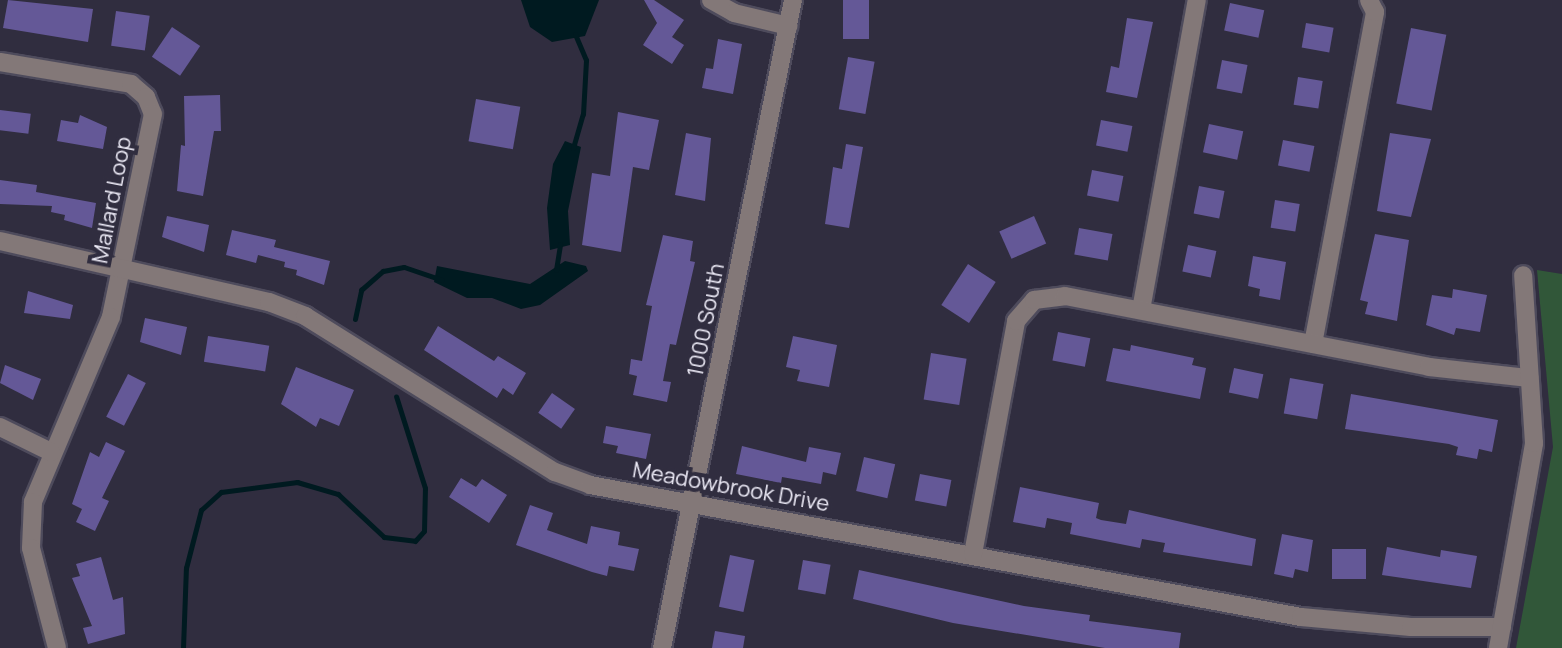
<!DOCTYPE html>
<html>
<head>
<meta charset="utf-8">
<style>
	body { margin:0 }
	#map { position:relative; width:1562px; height:648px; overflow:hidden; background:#302d3f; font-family:Manrope,sans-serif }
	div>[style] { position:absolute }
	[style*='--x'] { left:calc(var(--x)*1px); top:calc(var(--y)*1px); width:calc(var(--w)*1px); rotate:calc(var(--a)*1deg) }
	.green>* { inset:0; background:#315739 }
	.water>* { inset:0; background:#001a20 }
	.stream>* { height:5px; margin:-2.5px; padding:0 2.5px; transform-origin:2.5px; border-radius:2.5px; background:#001a20 }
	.building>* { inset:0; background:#645897; transform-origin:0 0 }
	.roads { filter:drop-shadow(2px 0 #4e4b5c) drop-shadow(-2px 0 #4e4b5c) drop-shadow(0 2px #4e4b5c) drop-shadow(0 -2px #4e4b5c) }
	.minor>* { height:18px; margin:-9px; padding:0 9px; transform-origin:9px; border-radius:9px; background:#837878 }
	span { translate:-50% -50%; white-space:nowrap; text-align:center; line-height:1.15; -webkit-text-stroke:8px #302d3f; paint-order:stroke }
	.street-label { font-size:22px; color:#ebe9f5 }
</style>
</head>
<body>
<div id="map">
	<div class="green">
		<div style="clip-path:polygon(1537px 270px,1562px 274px,1562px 648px,1516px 648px,1553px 447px)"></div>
	</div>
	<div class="water">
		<div style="clip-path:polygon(521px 0,599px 0,585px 36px,552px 42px,530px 27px)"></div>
		<div style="clip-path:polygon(565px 141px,581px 147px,568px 211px,570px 245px,550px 250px,547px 208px,553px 164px)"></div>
		<div style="clip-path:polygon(565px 261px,586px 266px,588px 271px,540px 305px,521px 309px,492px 298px,467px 298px,434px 282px,437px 266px,530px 284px)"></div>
	</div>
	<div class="stream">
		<div style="--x:573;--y:148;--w:35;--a:-74"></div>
		<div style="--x:583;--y:114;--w:54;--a:-86.8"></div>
		<div style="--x:586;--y:60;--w:28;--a:-113"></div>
		<div style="--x:556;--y:270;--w:26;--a:-81"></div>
		<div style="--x:355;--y:319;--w:30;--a:-78"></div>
		<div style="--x:361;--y:290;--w:29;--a:-41"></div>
		<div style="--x:383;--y:271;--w:21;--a:-11"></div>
		<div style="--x:404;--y:267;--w:40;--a:18.9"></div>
		<div style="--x:183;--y:648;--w:80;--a:-87.9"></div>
		<div style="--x:186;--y:568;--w:60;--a:-75.5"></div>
		<div style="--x:201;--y:510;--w:27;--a:-42"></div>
		<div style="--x:221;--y:492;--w:77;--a:-7.5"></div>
		<div style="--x:297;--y:482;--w:43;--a:16.3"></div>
		<div style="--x:338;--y:494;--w:63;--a:43.1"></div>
		<div style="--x:384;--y:537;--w:31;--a:7"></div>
		<div style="--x:415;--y:541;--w:13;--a:-48"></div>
		<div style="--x:424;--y:531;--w:43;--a:-88.7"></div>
		<div style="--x:425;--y:488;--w:96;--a:-107.5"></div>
	</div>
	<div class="building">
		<div style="clip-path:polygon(8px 0,93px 9px,88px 42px,3px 28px)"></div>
		<div style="clip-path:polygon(644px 0,654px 0,684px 20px,672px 37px,684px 45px,672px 64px,643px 45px,657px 23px)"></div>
		<div style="left:843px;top:0;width:26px;height:39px"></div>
		<div style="left:1230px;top:3px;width:35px;height:28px;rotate:12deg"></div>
		<div style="left:116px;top:11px;width:34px;height:35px;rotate:8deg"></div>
		<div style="clip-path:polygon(1127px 18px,1153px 22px,1137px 98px,1106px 92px,1111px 66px,1119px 68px)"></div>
		<div style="left:1306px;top:23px;width:28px;height:25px;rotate:10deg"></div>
		<div style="left:172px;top:27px;width:34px;height:36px;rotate:34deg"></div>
		<div style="left:1411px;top:28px;width:36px;height:77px;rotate:11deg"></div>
		<div style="clip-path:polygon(718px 39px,742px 44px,733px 94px,702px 88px,706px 68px,713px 69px)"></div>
		<div style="left:848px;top:57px;width:27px;height:53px;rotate:10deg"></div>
		<div style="left:1222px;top:60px;width:26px;height:29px;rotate:11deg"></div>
		<div style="left:1298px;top:77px;width:25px;height:28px;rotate:9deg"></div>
		<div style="clip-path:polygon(220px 95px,221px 131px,214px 131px,203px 196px,177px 191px,181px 145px,185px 146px,184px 96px)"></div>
		<div style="left:476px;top:99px;width:45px;height:43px;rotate:10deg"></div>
		<div style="left:0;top:110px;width:31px;height:20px;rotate:7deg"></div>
		<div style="clip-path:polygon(618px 112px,659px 120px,649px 170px,633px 167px,621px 252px,582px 245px,592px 173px,610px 176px)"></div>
		<div style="clip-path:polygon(80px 115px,107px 127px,103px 149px,57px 141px,61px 120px,78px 123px)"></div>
		<div style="left:1101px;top:120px;width:32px;height:26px;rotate:11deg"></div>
		<div style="left:1209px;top:124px;width:35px;height:29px;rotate:12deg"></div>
		<div style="clip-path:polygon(686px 133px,711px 138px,705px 201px,675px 195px)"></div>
		<div style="clip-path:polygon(1390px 133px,1431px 139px,1411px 217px,1377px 211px)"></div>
		<div style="left:1283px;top:140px;width:32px;height:26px;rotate:11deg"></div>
		<div style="clip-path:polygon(846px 144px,863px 147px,849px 228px,825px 224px,833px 167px,842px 169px)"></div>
		<div style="left:1092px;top:170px;width:32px;height:26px;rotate:11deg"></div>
		<div style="clip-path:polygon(0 180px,37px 185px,36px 192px,96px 203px,92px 228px,64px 220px,65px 215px,51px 212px,52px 206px,0 204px)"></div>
		<div style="left:1199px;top:186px;width:26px;height:28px;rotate:11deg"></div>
		<div style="left:1275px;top:200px;width:25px;height:28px;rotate:9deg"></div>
		<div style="clip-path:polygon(167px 216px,209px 225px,204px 252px,162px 237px)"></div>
		<div style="left:1034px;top:216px;width:30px;height:38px;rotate:66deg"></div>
		<div style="left:1079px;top:228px;width:34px;height:27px;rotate:10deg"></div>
		<div style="clip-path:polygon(232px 230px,276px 240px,274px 247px,330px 261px,324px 285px,296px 275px,297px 270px,284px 267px,285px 262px,258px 255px,256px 263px,226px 255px)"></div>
		<div style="clip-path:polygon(1375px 234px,1409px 240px,1397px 321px,1365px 314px,1368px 302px,1360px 300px)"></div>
		<div style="clip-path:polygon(663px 235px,693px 241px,690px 261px,695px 262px,676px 345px,670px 344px,663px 381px,671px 382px,667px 402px,633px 395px,637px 376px,629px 374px,631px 359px,642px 361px,652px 306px,646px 305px)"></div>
		<div style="left:1188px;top:245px;width:29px;height:27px;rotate:12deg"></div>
		<div style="clip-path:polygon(1253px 256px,1286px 262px,1280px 300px,1259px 296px,1260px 289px,1248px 286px)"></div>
		<div style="left:968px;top:264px;width:33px;height:49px;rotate:33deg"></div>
		<div style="clip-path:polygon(1453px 289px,1487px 295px,1480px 332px,1456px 328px,1454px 335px,1426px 325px,1432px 295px,1452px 298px)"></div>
		<div style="clip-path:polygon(28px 291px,73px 305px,70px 319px,24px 313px)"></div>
		<div style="clip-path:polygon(145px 318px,187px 327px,181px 355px,140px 342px)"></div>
		<div style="clip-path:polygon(438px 326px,494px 361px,498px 356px,526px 373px,513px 395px,503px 388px,497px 398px,424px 350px)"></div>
		<div style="left:1058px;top:332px;width:33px;height:29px;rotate:11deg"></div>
		<div style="left:208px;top:336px;width:62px;height:26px;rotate:9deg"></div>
		<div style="clip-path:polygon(793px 336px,837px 345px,829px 387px,797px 381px,800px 370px,786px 367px)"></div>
		<div style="clip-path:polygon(1131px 345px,1194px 358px,1192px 365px,1206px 368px,1200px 399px,1106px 381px,1113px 348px,1130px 351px)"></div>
		<div style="left:931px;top:353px;width:36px;height:47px;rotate:9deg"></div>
		<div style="clip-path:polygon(5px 365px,41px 379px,33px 400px,0 383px)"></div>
		<div style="clip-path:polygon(296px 367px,354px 390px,339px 426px,320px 418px,316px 427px,281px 404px)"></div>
		<div style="left:1234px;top:368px;width:30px;height:25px;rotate:12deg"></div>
		<div style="left:128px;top:374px;width:20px;height:48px;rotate:27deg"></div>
		<div style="left:1290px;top:378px;width:34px;height:36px;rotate:10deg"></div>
		<div style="left:552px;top:393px;width:28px;height:24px;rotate:35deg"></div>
		<div style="clip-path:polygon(1351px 394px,1498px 420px,1492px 452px,1479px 449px,1477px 459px,1456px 455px,1458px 447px,1449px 444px,1345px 429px)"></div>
		<div style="clip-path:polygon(606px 426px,651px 434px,646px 459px,616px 453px,618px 446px,603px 443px)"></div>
		<div style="clip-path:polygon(106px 442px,125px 451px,102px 498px,109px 501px,95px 531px,76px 522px,82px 509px,72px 504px,90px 452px,99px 457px)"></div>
		<div style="clip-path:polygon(742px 446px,806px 462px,809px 447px,841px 453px,836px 475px,823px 472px,821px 484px,782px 477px,781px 483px,736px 474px)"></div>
		<div style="left:864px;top:457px;width:32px;height:35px;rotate:13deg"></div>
		<div style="left:920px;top:474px;width:32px;height:27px;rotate:11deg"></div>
		<div style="clip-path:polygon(461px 478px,476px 487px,482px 479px,507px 495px,489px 523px,449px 497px)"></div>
		<div style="clip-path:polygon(1020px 487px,1099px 503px,1096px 518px,1101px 520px,1126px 524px,1129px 510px,1256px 539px,1252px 566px,1163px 552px,1165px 543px,1142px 539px,1140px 548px,1070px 534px,1072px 523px,1047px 518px,1045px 528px,1013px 522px)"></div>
		<div style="clip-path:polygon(530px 505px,553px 513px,547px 530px,587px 544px,591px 526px,620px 532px,618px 545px,639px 549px,634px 571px,609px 566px,607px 576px,592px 572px,516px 545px)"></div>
		<div style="clip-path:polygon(1282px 534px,1313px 540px,1308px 572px,1295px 569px,1293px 578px,1274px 574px)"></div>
		<div style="clip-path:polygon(1387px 547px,1440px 557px,1441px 550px,1477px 556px,1471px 588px,1382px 575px)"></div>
		<div style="left:1332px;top:549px;width:34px;height:30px"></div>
		<div style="left:730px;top:555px;width:25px;height:53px;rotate:12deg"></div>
		<div style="clip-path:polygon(101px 557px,113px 600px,123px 597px,125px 634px,88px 644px,83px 628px,92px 626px,72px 578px,80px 576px,76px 564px)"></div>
		<div style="left:803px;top:560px;width:28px;height:30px;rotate:10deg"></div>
		<div style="clip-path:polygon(859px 570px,1024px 606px,1090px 615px,1089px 621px,1181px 633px,1179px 648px,1105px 648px,953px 623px,853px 599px)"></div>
		<div style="clip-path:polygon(715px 631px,745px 636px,743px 648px,712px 648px)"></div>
	</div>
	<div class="roads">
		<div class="minor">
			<div style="--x:711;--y:0;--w:26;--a:29"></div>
			<div style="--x:734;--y:13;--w:56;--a:13.5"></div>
			<div style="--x:0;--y:62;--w:133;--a:9.5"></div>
			<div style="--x:131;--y:84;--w:20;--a:41"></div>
			<div style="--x:146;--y:97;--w:18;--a:68"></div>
			<div style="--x:153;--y:114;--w:207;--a:101.7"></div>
			<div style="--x:111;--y:317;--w:201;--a:112.9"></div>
			<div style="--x:33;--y:502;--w:46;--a:92.5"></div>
			<div style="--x:31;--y:548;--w:103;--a:75.4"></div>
			<div style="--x:0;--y:241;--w:276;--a:12.8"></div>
			<div style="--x:269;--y:302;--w:39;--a:21"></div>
			<div style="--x:305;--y:316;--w:295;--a:32"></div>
			<div style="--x:555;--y:472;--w:37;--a:20"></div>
			<div style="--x:590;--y:485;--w:723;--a:10.52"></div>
			<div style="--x:1301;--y:617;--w:110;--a:5.2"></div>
			<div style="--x:1411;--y:627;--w:91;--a:0"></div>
			<div style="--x:1141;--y:310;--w:315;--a:-79.8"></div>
			<div style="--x:1313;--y:344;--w:338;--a:-79.4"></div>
			<div style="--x:1375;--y:12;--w:13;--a:-117"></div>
			<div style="--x:0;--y:427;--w:57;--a:26.1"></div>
			<div style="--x:973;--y:554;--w:237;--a:-79.5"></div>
			<div style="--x:1016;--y:321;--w:28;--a:-49"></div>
			<div style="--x:1034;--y:300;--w:31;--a:-7"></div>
			<div style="--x:1065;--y:296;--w:371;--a:11"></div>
			<div style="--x:1429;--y:367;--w:101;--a:6.3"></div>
			<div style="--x:662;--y:648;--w:661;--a:-78.57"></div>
			<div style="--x:1498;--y:648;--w:208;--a:-80"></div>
			<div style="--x:1534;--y:443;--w:168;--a:-93.7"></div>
		</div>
	</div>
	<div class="street-label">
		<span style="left:112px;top:200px;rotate:-79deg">Mallard Loop</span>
		<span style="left:706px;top:320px;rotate:-79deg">1000 South</span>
		<span style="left:731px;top:487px;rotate:10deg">Meadowbrook Drive</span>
	</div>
</div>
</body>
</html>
